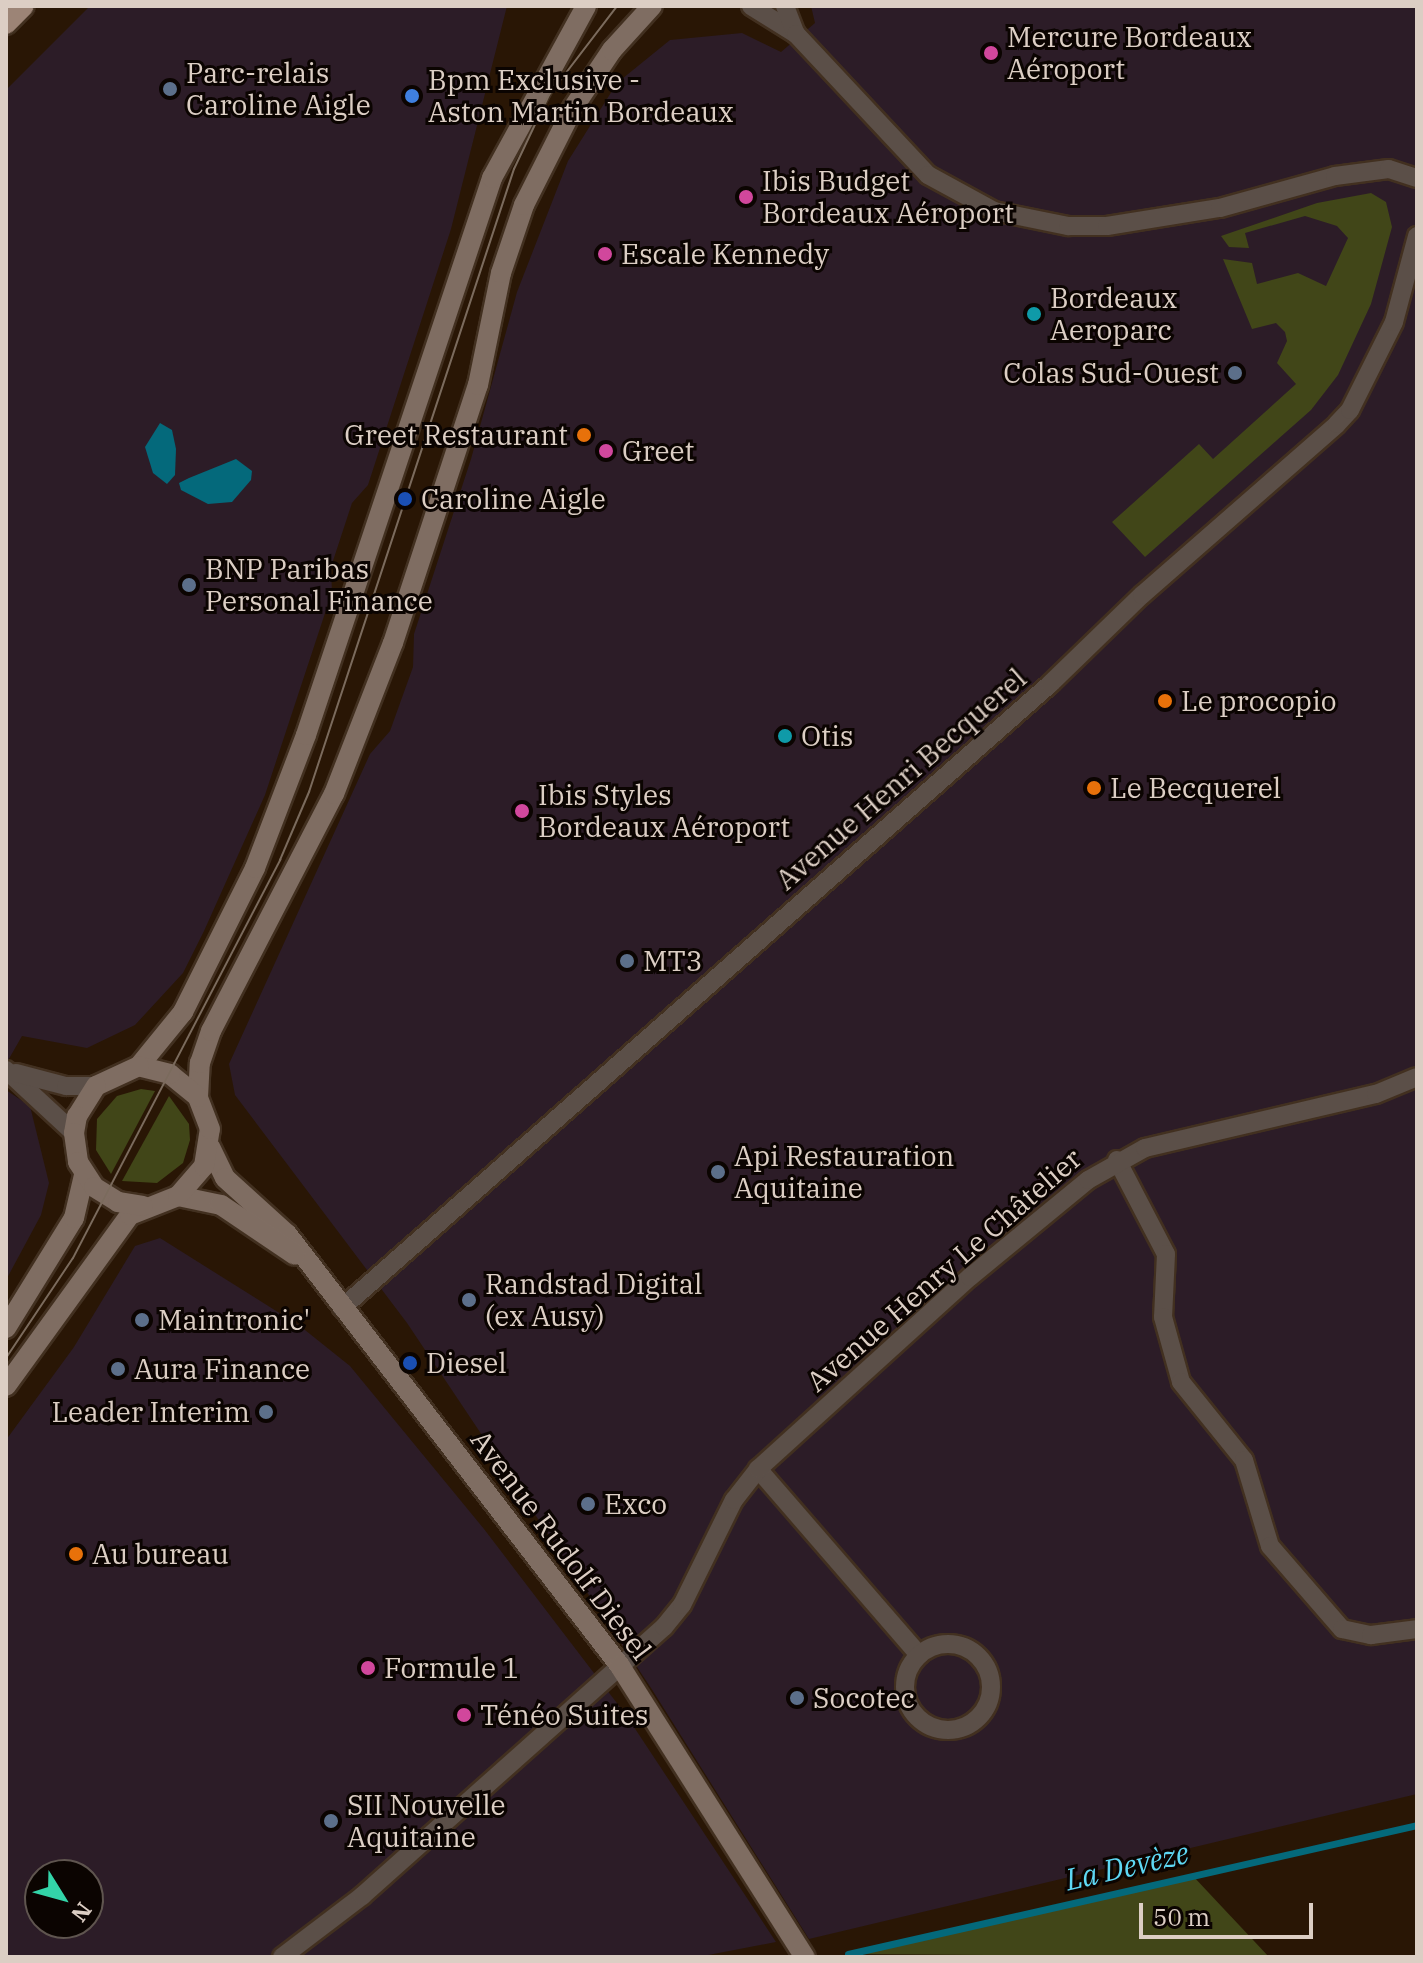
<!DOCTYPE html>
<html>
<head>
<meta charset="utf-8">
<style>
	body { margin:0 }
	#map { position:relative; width:1423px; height:1963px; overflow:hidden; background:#291605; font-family:"IBM Plex Serif",serif }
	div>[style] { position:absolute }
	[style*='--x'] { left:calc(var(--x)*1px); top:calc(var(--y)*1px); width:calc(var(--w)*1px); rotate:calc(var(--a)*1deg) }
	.commercial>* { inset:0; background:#2c1c27 }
	.green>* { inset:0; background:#414618 }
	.water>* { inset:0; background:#04697b }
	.stream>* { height:7px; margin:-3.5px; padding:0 3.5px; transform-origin:3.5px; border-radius:3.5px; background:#04697b }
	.roads { filter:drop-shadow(2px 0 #423020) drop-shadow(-2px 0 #423020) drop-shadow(0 2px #423020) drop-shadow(0 -2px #423020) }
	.street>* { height:18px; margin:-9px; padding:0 9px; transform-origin:9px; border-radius:9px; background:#5b4f48 }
	.street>.ring { margin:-9px; padding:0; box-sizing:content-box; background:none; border:18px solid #5b4f48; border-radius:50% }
	.secondary>* { height:20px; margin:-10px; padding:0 10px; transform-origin:10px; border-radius:10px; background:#7f6d62 }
	.primary>* { height:20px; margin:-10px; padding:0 10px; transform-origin:10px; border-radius:10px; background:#9c8476 }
	.tram>* { height:2px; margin:-1px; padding:0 1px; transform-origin:1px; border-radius:1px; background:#7b6b5d }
	.dots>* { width:22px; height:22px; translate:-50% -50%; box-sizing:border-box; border:4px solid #0b0401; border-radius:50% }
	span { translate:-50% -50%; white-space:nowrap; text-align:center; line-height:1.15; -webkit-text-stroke:6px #0b0401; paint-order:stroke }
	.poi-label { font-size:28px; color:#dccec4 }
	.left { translate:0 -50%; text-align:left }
	.right { translate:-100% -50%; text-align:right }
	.street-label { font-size:28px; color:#dccec4 }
	.water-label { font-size:30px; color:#5ed7f3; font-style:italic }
	.frame { position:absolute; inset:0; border:8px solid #dccec4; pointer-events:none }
	.north { position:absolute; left:24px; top:1859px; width:80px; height:80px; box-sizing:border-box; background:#0b0401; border:2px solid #5f554f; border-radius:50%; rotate:127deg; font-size:22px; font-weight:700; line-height:32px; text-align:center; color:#dccec4 }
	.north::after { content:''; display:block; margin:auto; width:28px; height:36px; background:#33d4a8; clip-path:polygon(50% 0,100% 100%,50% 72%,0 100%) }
	.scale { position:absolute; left:1139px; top:1903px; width:174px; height:36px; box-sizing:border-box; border:4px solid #dccec4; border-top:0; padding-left:10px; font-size:24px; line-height:28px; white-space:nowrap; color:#dccec4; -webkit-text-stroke:6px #0b0401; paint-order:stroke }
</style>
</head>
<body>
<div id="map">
	<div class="commercial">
		<div style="clip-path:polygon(90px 6px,507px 6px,451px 229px,368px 485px,352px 503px,331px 567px,332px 592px,265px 795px,204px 931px,183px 973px,135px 1025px,87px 1048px,22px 1036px,6px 1064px,6px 90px)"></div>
		<div style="clip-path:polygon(811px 6px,1417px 6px,1417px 1794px,809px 1939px,651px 1688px,407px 1323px,235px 1095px,229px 1064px,370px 754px,390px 731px,413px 667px,414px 634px,471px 459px,517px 292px,568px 161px,617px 83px,670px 40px,742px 33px,781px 52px,815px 23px)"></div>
		<div style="clip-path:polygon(6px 1090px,30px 1106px,49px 1183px,41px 1215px,6px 1280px)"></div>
		<div style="clip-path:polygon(evenodd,160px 1238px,300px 1326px,350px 1366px,484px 1529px,626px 1715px,776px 1942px,698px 1957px,6px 1957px,6px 1440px,74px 1347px,135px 1246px,160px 1238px,40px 1875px,88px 1875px,88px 1923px,40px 1923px,40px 1875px)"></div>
	</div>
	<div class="green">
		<div style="clip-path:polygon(1371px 193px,1386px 202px,1392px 227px,1371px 304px,1338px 375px,1311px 410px,1145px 557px,1112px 522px,1199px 444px,1213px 459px,1296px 384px,1277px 363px,1287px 341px,1285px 332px,1276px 323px,1252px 329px,1223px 259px,1252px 263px,1257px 284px,1298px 273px,1326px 286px,1348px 238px,1337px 226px,1305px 216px,1245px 233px,1249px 248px,1229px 247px,1221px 236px,1317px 203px)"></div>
		<div style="clip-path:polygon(141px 1089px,155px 1091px,111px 1174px,96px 1150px,97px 1119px,117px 1096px)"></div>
		<div style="clip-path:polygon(169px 1096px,189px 1124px,190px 1140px,183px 1163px,157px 1183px,122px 1181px)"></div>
		<div style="clip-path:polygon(1193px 1876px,1269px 1957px,848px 1954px)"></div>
	</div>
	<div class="water">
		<div style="clip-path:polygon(160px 423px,172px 430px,176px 449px,175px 475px,167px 484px,153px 473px,145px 447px)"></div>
		<div style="clip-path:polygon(236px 459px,252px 471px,251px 480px,232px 502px,208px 504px,181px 490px,179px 483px,189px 478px)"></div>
	</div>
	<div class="stream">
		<div style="--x:848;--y:1954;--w:583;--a:-12.77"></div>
	</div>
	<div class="roads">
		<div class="street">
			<div style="--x:751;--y:6;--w:53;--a:31.9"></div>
			<div style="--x:785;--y:6;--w:30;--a:69"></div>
			<div style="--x:796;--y:34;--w:193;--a:46.9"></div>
			<div style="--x:928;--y:175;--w:75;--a:28.6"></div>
			<div style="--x:994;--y:211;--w:76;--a:11.5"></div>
			<div style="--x:1068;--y:226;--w:39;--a:0"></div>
			<div style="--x:1107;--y:226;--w:114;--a:-9.1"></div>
			<div style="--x:1220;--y:208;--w:119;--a:-15.5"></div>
			<div style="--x:1335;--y:176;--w:54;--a:-7.4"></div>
			<div style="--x:1389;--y:169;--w:29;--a:18"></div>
			<div style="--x:6;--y:1070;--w:93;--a:42.8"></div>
			<div style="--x:16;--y:1073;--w:52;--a:14.6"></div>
			<div style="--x:66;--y:1086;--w:30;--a:0"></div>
			<div style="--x:1117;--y:1160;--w:106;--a:62.5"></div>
			<div style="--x:1166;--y:1254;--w:63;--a:92.7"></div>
			<div style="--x:1163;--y:1317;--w:67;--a:74.5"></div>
			<div style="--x:1181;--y:1382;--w:100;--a:51.1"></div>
			<div style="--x:1244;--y:1460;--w:90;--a:73.2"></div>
			<div style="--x:1270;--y:1546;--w:110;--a:49.1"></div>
			<div style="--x:1342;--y:1629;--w:30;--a:12"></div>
			<div style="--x:1371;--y:1635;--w:46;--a:-7.4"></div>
			<div style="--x:342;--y:1308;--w:944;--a:-41.39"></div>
			<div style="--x:1050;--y:684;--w:128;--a:-44.1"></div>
			<div style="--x:1142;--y:595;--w:259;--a:-41.2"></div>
			<div style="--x:1337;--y:424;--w:19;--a:-47"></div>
			<div style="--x:1350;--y:410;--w:98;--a:-63.4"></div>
			<div style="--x:1394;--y:322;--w:89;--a:-75"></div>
			<div style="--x:758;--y:1469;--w:246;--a:49.1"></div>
			<div class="ring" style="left:905px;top:1644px;width:68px;height:68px"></div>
			<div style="--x:282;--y:1957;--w:101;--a:-37.3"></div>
			<div style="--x:362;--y:1896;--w:404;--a:-41.7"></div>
			<div style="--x:664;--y:1627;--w:28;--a:-51"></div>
			<div style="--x:682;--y:1605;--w:117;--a:-63.7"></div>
			<div style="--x:734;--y:1500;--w:39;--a:-52"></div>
			<div style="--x:758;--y:1469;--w:286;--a:-42.2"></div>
			<div style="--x:970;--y:1277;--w:153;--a:-39.4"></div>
			<div style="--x:1088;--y:1180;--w:65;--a:-29.3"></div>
			<div style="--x:1145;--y:1148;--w:237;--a:-13.2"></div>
			<div style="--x:1376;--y:1094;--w:44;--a:-22.5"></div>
		</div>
		<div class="secondary">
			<div style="--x:139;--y:1066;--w:70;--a:-50.8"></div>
			<div style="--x:183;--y:1012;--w:161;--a:-63.4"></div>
			<div style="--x:255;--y:868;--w:142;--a:-69"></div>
			<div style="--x:306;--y:735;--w:587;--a:-71.53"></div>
			<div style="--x:492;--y:178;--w:196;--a:-61.3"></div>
			<div style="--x:198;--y:1097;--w:34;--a:-87"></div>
			<div style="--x:200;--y:1063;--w:34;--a:-71"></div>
			<div style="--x:211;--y:1031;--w:267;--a:-62.6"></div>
			<div style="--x:334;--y:794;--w:162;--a:-68.7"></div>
			<div style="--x:393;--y:643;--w:272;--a:-71.8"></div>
			<div style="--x:478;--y:385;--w:114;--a:-78.4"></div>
			<div style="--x:501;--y:273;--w:72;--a:-71.3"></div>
			<div style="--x:524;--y:205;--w:109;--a:-63.2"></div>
			<div style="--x:573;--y:108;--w:70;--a:-56.1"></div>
			<div style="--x:612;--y:50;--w:59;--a:-47.7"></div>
			<div style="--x:210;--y:1147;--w:34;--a:64"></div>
			<div style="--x:225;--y:1178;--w:84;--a:42.1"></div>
			<div style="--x:287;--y:1234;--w:545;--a:52.37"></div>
			<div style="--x:620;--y:1666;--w:345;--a:57.6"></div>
			<div style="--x:178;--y:1196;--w:44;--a:11.8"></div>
			<div style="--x:221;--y:1205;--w:89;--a:34"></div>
			<div style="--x:6;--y:1328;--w:129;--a:-58.3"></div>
			<div style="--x:74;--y:1218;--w:44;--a:-76.9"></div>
			<div style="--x:6;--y:1386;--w:211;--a:-54.1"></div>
			<div style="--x:130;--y:1215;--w:52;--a:-21.6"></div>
			<div style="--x:178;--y:1196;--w:40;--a:-49"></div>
			<div style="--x:204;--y:1166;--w:37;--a:-81"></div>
			<div style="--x:210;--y:1129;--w:34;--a:-111"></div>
			<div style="--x:198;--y:1097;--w:36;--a:-141"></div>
			<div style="--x:170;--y:1074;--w:32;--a:-166"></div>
			<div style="--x:139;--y:1066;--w:47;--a:155.1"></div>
			<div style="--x:96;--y:1086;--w:36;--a:122"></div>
			<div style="--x:77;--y:1116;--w:17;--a:100"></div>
			<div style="--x:74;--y:1133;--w:29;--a:82"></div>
			<div style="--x:78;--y:1162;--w:30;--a:57"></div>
			<div style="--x:94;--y:1187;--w:28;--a:32"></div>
			<div style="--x:118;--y:1202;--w:25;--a:9"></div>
		</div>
		<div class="primary">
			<div style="--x:6;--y:24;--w:25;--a:-45"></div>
		</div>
	</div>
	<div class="tram">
		<div style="--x:6;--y:1358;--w:120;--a:-56.2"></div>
		<div style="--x:73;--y:1258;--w:449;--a:-62.5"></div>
		<div style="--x:280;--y:860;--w:74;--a:-66.9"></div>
		<div style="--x:309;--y:792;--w:656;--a:-71.79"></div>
		<div style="--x:514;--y:169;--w:82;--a:-64.7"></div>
		<div style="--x:549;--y:95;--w:112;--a:-52.6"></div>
	</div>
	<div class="dots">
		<div style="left:991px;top:53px;background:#d1479c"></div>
		<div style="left:170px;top:89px;background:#5c6f8a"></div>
		<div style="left:412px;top:96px;background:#3f7fe0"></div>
		<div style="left:746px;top:197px;background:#d1479c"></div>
		<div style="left:605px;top:254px;background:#d1479c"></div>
		<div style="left:1034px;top:314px;background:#0f9aa8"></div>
		<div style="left:1235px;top:373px;background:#5c6f8a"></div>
		<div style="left:584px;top:435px;background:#e8710a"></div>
		<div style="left:606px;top:451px;background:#d1479c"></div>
		<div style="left:405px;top:499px;background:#1a4fb4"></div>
		<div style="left:189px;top:585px;background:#5c6f8a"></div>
		<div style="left:1165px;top:701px;background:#e8710a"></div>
		<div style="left:785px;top:736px;background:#0f9aa8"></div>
		<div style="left:1094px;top:788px;background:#e8710a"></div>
		<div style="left:522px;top:811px;background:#d1479c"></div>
		<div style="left:627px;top:961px;background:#5c6f8a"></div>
		<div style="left:718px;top:1172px;background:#5c6f8a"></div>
		<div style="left:469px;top:1300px;background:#5c6f8a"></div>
		<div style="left:142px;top:1320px;background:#5c6f8a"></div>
		<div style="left:410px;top:1363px;background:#1a4fb4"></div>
		<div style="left:118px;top:1369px;background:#5c6f8a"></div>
		<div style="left:266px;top:1412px;background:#5c6f8a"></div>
		<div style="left:588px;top:1504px;background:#5c6f8a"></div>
		<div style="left:76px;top:1554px;background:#e8710a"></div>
		<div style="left:368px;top:1668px;background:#d1479c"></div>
		<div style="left:797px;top:1698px;background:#5c6f8a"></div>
		<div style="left:464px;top:1715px;background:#d1479c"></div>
		<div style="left:331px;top:1821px;background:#5c6f8a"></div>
	</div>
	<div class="poi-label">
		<span class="left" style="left:1007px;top:53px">Mercure Bordeaux<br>Aéroport</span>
		<span class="left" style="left:186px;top:89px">Parc-relais<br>Caroline Aigle</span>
		<span class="left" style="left:428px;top:96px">Bpm Exclusive -<br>Aston Martin Bordeaux</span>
		<span class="left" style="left:762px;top:197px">Ibis Budget<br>Bordeaux Aéroport</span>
		<span class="left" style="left:621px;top:254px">Escale Kennedy</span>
		<span class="left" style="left:1050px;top:314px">Bordeaux<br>Aeroparc</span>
		<span class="right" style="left:1219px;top:373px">Colas Sud-Ouest</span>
		<span class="right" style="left:568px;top:435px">Greet Restaurant</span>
		<span class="left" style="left:622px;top:451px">Greet</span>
		<span class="left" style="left:421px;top:499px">Caroline Aigle</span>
		<span class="left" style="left:205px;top:585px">BNP Paribas<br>Personal Finance</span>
		<span class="left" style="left:1181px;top:701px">Le procopio</span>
		<span class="left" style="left:801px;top:736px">Otis</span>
		<span class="left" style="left:1110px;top:788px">Le Becquerel</span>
		<span class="left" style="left:538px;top:811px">Ibis Styles<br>Bordeaux Aéroport</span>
		<span class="left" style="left:643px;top:961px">MT3</span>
		<span class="left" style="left:734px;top:1172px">Api Restauration<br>Aquitaine</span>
		<span class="left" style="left:485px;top:1300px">Randstad Digital<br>(ex Ausy)</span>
		<span class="left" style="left:158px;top:1320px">Maintronic'</span>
		<span class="left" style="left:426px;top:1363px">Diesel</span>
		<span class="left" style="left:134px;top:1369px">Aura Finance</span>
		<span class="right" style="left:250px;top:1412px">Leader Interim</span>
		<span class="left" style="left:604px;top:1504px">Exco</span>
		<span class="left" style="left:92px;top:1554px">Au bureau</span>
		<span class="left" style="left:384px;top:1668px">Formule 1</span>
		<span class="left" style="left:813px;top:1698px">Socotec</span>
		<span class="left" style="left:480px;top:1715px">Ténéo Suites</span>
		<span class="left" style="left:347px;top:1821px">SII Nouvelle<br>Aquitaine</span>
	</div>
	<div class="street-label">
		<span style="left:901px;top:779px;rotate:-41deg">Avenue Henri Becquerel</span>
		<span style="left:944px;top:1270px;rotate:-41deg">Avenue Henry Le Châtelier</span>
		<span style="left:561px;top:1545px;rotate:53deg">Avenue Rudolf Diesel</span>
	</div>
	<div class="water-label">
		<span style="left:1127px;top:1866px;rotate:-13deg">La Devèze</span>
	</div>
	<div class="frame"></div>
	<div class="north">N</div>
	<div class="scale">50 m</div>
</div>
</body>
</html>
